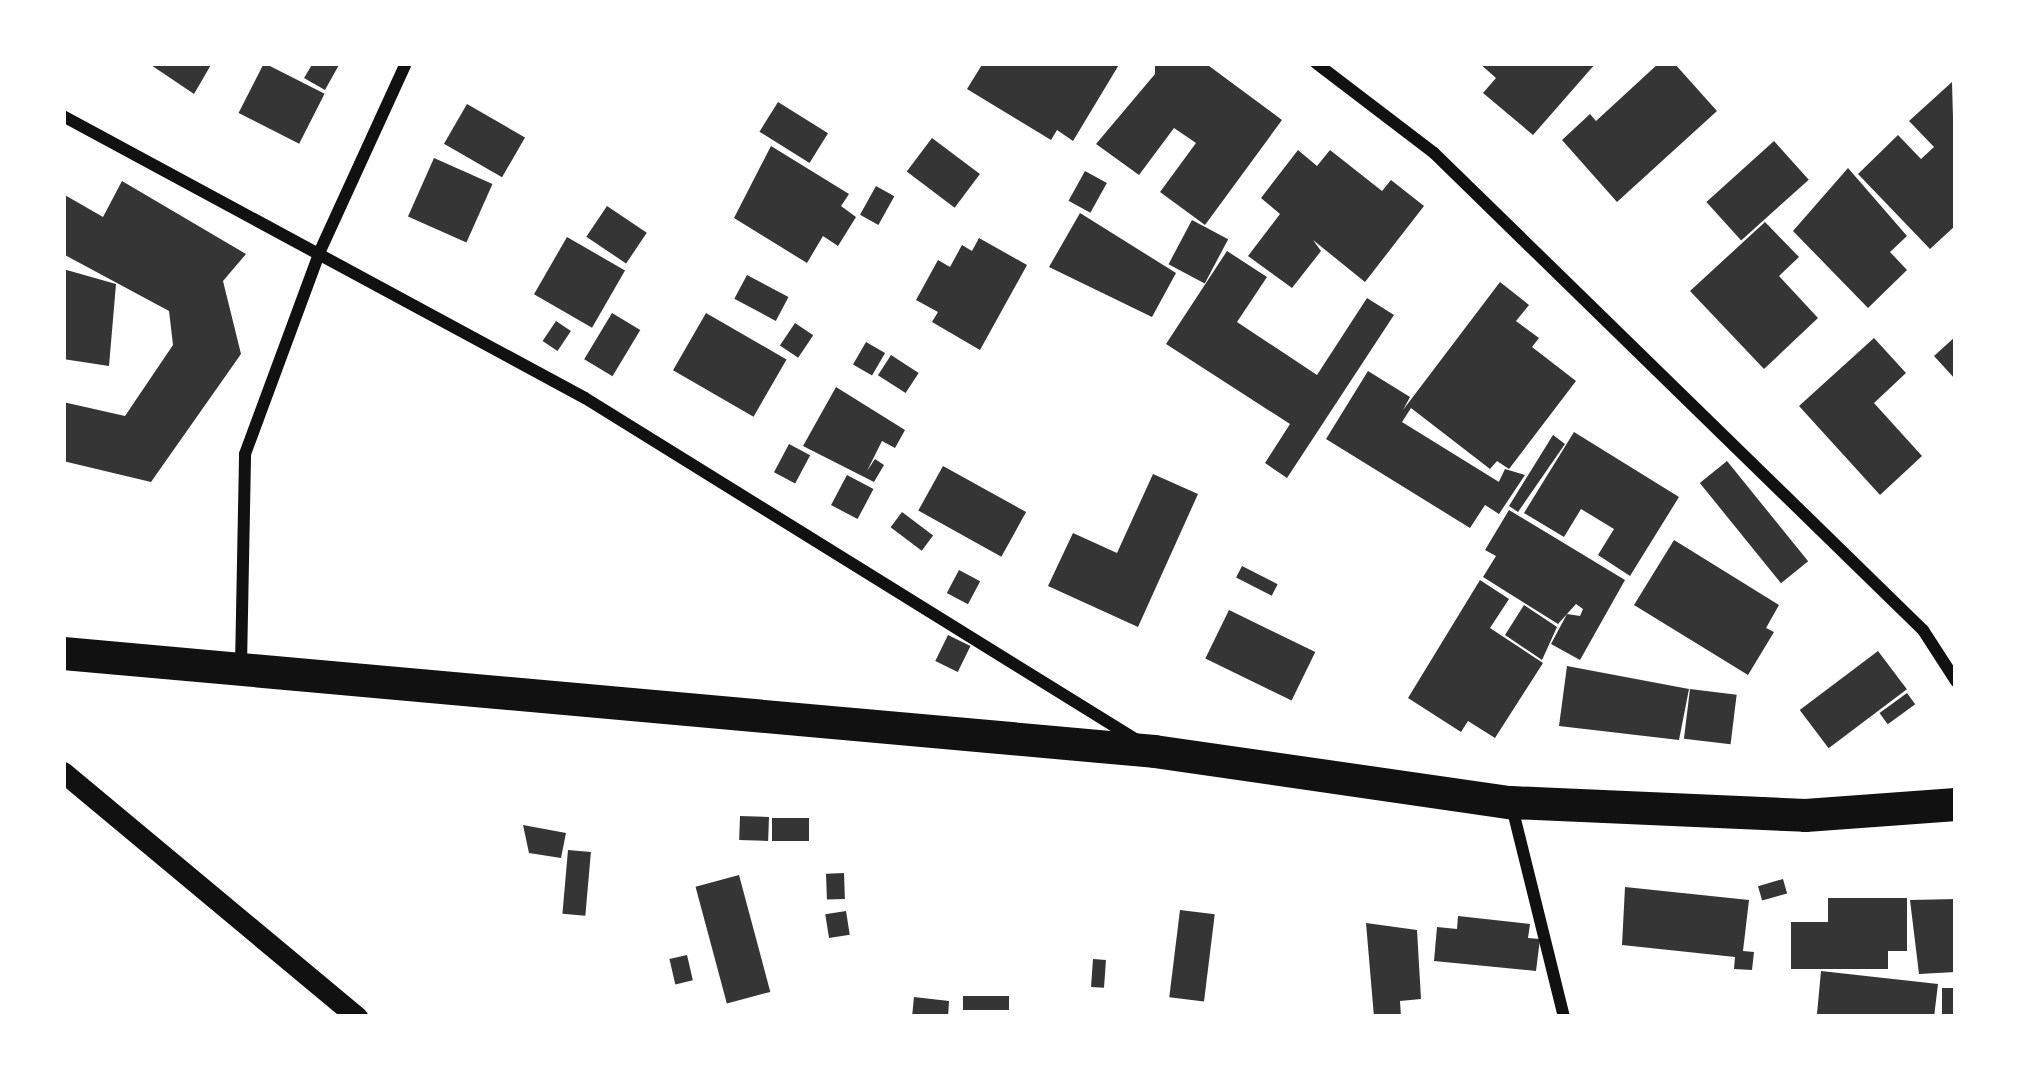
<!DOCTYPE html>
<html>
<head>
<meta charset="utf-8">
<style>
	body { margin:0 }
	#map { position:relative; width:2019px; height:1080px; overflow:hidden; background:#fff; font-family:Merriweather,serif }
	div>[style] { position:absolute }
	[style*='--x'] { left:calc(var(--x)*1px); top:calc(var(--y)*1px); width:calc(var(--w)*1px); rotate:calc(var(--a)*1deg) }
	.building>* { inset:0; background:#353535; transform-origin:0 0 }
	.minor>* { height:12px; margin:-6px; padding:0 6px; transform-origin:6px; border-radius:6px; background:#111 }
	.tertiary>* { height:21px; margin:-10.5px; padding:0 10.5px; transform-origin:10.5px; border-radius:10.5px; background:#111 }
	.trunk>* { height:33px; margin:-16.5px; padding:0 16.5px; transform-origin:16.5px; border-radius:16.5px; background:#111 }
	span { translate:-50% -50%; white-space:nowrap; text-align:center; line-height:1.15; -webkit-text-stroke:10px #fff; paint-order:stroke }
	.frame { position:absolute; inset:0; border:66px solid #fff; pointer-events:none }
</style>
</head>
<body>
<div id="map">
	<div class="building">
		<div style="clip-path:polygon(148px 63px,212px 63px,194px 94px)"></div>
		<div style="left:264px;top:63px;width:68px;height:56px;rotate:27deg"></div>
		<div style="clip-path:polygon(313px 63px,340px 63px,325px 90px,304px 78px)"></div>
		<div style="clip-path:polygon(983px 63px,1120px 63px,1073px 141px,1057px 130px,1051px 140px,967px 89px)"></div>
		<div style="clip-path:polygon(1155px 63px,1205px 63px,1282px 120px,1205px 225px,1160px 192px,1196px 143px,1174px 128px,1139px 175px,1096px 144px,1155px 74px)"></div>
		<div style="clip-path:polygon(1479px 63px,1596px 63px,1533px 135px,1483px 93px,1496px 78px)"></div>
		<div style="clip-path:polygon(1659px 63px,1674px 63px,1717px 111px,1617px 202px,1562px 140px,1590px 114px,1596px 121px)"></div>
		<div style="clip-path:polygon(1952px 82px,1956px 225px,1930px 249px,1858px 174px,1898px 135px,1921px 159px,1934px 147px,1909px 121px)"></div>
		<div style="left:778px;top:102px;width:59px;height:35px;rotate:32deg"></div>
		<div style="left:467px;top:104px;width:67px;height:46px;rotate:30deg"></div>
		<div style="left:932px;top:138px;width:60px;height:42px;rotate:37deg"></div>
		<div style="left:1774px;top:141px;width:52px;height:91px;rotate:48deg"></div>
		<div style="clip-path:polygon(771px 146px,849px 194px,841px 206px,856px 217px,838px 246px,823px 236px,807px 263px,734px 218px)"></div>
		<div style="clip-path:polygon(1298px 150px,1317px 166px,1330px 150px,1382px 191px,1391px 180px,1424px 206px,1365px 282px,1313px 240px,1321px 251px,1292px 288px,1248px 256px,1280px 214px,1261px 198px)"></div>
		<div style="left:434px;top:158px;width:64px;height:64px;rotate:24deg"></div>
		<div style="clip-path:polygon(1848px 168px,1907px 236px,1890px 252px,1907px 270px,1868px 308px,1793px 231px)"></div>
		<div style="left:1085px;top:171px;width:25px;height:34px;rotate:29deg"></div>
		<div style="clip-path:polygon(122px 181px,246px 254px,223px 281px,241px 354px,151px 482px,63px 461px,63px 402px,125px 416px,173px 345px,169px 311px,63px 254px,63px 194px,103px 217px)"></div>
		<div style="left:876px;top:186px;width:21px;height:33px;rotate:29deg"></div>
		<div style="left:607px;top:206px;width:48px;height:37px;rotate:34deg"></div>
		<div style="clip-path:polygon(1080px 213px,1176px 273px,1152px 317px,1049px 267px)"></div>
		<div style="left:1192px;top:220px;width:41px;height:50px;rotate:28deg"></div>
		<div style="clip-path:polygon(1765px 222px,1799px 257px,1779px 276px,1818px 318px,1764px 369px,1690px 291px)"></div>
		<div style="left:567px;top:237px;width:67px;height:66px;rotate:30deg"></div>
		<div style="clip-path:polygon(979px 238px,1027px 265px,980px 350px,932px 322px,938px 312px,916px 300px,938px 260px,950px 267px,962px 245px,972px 251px)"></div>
		<div style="clip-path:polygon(1227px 251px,1267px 277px,1237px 322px,1317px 375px,1367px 298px,1394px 315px,1287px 478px,1265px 463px,1290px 424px,1166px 344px)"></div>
		<div style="clip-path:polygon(63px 269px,116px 284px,109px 366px,63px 359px)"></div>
		<div style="left:747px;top:275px;width:47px;height:27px;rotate:28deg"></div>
		<div style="clip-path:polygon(1500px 282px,1529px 305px,1516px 321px,1539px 338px,1532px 347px,1576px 381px,1509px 469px,1497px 461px,1490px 469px,1411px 408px,1402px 422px,1499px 482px,1493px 494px,1505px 469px,1525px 475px,1499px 514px,1485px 505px,1470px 528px,1326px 439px,1368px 371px,1410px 397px,1403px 410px)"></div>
		<div style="left:612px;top:313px;width:33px;height:54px;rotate:31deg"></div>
		<div style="left:706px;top:313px;width:93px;height:66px;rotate:30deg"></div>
		<div style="left:556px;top:321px;width:18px;height:24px;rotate:34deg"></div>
		<div style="left:795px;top:323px;width:22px;height:27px;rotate:34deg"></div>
		<div style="clip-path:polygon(1956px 336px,1956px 380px,1934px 356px)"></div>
		<div style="clip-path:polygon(1874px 338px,1906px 373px,1874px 403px,1922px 456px,1880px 495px,1799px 406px)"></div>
		<div style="left:866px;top:342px;width:22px;height:26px;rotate:30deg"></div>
		<div style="left:891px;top:355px;width:33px;height:24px;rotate:33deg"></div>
		<div style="clip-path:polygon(836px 387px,905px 430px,895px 448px,882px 441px,867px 471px,875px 459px,884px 465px,874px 482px,803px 446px)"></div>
		<div style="clip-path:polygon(1574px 432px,1679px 497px,1630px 576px,1598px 555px,1614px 529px,1581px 509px,1564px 537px,1524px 513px)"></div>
		<div style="clip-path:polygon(1553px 435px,1565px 444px,1518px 512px,1509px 506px)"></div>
		<div style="left:789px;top:444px;width:24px;height:32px;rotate:28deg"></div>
		<div style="left:1727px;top:461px;width:129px;height:35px;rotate:51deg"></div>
		<div style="left:943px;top:466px;width:95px;height:51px;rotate:29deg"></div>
		<div style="clip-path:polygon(1153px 474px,1198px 494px,1138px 627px,1048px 586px,1073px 533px,1117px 553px)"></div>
		<div style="left:847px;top:475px;width:30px;height:34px;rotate:28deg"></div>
		<div style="clip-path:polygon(1509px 510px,1625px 580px,1580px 660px,1551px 644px,1567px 614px,1580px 616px,1583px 609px,1576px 604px,1558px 624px,1483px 577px,1496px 556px,1485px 550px)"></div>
		<div style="left:902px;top:512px;width:39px;height:19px;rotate:37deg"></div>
		<div style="clip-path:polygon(1674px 540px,1779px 605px,1766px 628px,1774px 632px,1748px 675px,1634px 605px)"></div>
		<div style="left:1242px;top:566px;width:40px;height:13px;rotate:27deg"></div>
		<div style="left:959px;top:570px;width:24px;height:26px;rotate:28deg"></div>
		<div style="clip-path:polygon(1480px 580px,1509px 599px,1490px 628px,1543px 663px,1495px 738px,1468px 721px,1461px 732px,1408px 698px)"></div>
		<div style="clip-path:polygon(1524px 605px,1557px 627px,1542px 660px,1505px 635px)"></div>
		<div style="left:1229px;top:610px;width:96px;height:54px;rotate:26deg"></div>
		<div style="left:948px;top:635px;width:25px;height:29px;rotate:26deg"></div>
		<div style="left:1878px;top:651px;width:48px;height:98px;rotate:53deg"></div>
		<div style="clip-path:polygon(1567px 666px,1689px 689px,1679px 740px,1559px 726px)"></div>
		<div style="left:1690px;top:689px;width:47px;height:50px;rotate:7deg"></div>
		<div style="left:1907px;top:693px;width:14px;height:34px;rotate:54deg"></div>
		<div style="left:740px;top:816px;width:29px;height:24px;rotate:2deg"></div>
		<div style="left:809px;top:818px;width:23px;height:37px;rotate:90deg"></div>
		<div style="clip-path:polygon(523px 825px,566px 833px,561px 858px,529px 853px)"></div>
		<div style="left:568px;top:850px;width:23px;height:64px;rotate:5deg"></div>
		<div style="left:844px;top:873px;width:26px;height:18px;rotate:88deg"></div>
		<div style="left:739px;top:875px;width:121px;height:45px;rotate:75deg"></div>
		<div style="left:1783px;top:879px;width:15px;height:26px;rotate:74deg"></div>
		<div style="clip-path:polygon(1625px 887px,1749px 900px,1743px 951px,1754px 952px,1752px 970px,1734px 969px,1735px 957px,1622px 945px)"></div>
		<div style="clip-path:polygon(1828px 898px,1907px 898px,1907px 951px,1888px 951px,1888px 969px,1791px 969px,1791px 922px,1828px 922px)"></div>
		<div style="clip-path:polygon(1956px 899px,1956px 972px,1919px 974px,1910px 900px)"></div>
		<div style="left:1180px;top:910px;width:35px;height:88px;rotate:7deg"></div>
		<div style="left:846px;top:911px;width:24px;height:21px;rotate:81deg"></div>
		<div style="clip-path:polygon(1458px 916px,1530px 924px,1528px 938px,1540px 939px,1536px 971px,1434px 961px,1437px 927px,1457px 929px)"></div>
		<div style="clip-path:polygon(1366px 923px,1417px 930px,1421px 999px,1400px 1001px,1401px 1017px,1374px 1017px)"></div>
		<div style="left:687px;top:955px;width:26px;height:18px;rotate:77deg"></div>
		<div style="left:1093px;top:959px;width:13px;height:28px;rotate:4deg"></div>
		<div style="clip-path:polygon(1821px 971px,1938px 984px,1934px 1017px,1817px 1014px)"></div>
		<div style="left:1956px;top:988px;width:29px;height:14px;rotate:90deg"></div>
		<div style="left:963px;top:996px;width:46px;height:14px"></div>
		<div style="clip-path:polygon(914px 997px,949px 1001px,948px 1017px,912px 1017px)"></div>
	</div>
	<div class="minor">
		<div style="--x:1316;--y:63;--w:148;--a:37.3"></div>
		<div style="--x:1434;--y:153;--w:683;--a:44.29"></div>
		<div style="--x:1923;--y:630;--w:61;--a:57.1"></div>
		<div style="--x:63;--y:116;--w:593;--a:28.38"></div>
		<div style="--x:585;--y:398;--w:647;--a:31.8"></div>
		<div style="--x:241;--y:666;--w:212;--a:-88.9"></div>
		<div style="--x:245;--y:454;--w:216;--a:-69.7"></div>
		<div style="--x:320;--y:251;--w:207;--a:-65.4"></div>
		<div style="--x:1511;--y:803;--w:220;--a:76.1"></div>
	</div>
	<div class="tertiary">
		<div style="--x:63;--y:772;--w:383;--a:39.8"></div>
	</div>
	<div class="trunk">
		<div style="--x:63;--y:653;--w:1095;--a:5.13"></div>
		<div style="--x:1154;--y:751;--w:360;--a:8.2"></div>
		<div style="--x:1510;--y:802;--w:295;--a:2.5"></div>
		<div style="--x:1805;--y:815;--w:151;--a:-4.2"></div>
	</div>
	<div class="frame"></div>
</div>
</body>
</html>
